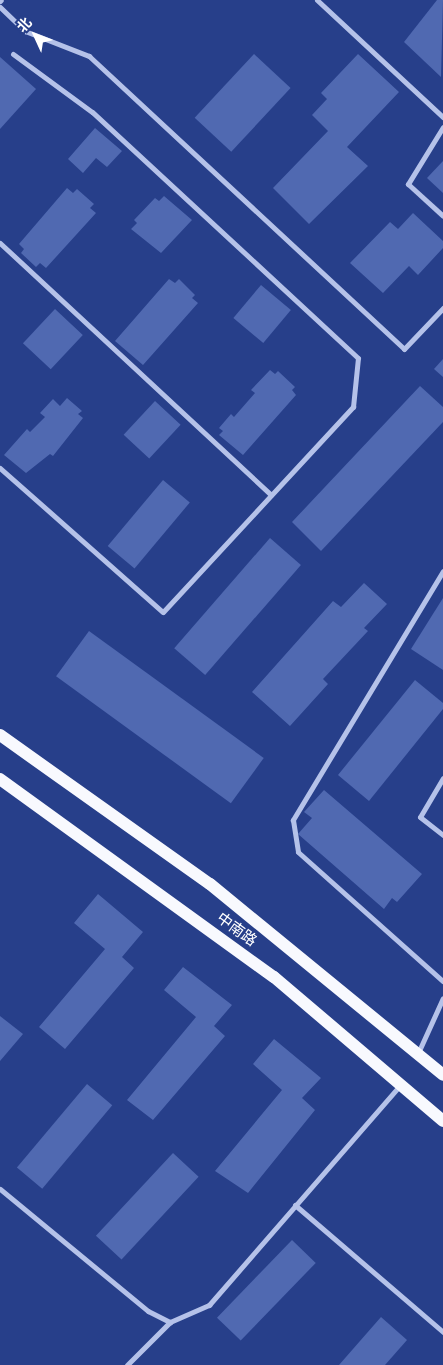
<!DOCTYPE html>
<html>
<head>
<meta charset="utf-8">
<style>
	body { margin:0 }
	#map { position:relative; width:443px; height:1365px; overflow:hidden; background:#273f8a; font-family:Quicksand,"Noto Sans SC",sans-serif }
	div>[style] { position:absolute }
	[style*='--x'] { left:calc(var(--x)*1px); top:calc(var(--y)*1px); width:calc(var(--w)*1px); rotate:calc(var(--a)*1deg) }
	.building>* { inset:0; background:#5069b1; transform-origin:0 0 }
	.minor>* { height:5px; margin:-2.5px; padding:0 2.5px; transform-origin:2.5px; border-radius:2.5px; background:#b5c2e9 }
	.primary>* { height:12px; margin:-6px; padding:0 6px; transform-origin:6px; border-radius:6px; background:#f8f9fe }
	span { translate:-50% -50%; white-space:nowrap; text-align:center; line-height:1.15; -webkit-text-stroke:5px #273f8a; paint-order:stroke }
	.street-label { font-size:15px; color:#fff }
	.north { position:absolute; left:10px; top:10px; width:50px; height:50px; -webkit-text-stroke:4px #273f8a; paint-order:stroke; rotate:313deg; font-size:14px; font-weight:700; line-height:20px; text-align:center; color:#fff }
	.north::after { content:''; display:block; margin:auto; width:18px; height:22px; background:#fff; clip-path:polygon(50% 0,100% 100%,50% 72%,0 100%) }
</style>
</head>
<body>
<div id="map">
	<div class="building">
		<div style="clip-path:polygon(437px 0,443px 0,441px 77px,404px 42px)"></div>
		<div style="left:254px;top:54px;width:50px;height:87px;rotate:43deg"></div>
		<div style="clip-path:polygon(358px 54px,399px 92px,347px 147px,368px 166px,309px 224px,273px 188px,328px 131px,312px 115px,327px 99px,321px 93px)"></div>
		<div style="clip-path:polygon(0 57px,36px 89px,0 129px)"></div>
		<div style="clip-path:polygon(95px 128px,122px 151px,107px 167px,96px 158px,83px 173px,68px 159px)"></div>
		<div style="clip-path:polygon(443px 161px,443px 193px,427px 178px)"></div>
		<div style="clip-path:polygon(67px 188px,73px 193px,77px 189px,94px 204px,90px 208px,96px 213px,46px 268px,40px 263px,36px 267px,21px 253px,24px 249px,19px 244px)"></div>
		<div style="clip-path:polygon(164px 196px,192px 220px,161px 253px,131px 229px,137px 223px,134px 220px,155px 198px,159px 201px)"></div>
		<div style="clip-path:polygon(413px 213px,443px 241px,443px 248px,418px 275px,409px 266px,383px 293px,350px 263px,390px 222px,398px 229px)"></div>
		<div style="clip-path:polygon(169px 279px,175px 283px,179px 279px,195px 295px,192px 298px,198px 303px,143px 365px,115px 341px)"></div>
		<div style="left:261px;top:285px;width:39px;height:43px;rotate:40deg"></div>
		<div style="left:55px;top:309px;width:38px;height:47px;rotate:43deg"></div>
		<div style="clip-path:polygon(443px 359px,443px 377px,434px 369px)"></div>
		<div style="clip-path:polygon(270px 370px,275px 374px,278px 371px,295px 387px,292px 390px,296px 395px,243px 455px,219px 435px,223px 431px,219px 428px,231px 414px,234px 417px,255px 393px,251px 390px)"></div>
		<div style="clip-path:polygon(420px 386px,443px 407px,443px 422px,321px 551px,292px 522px)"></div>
		<div style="clip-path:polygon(67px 398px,82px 411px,78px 414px,83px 418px,53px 456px,50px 454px,26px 473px,4px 455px,27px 429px,30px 432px,45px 417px,40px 413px,53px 399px,60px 406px)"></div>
		<div style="left:155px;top:401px;width:35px;height:46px;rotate:43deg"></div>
		<div style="left:163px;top:480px;width:35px;height:86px;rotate:40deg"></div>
		<div style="left:270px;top:538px;width:41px;height:146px;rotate:41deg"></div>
		<div style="clip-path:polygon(364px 583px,387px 604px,364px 628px,368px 631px,323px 679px,328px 684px,290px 726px,252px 692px,333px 601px,341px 607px)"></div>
		<div style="clip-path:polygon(443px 598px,443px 670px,411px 649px)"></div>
		<div style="left:89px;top:631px;width:216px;height:56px;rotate:36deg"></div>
		<div style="clip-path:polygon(415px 680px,443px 703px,443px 709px,369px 801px,338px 775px)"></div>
		<div style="clip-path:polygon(324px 790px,422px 874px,397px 902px,392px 898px,384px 909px,298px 834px,312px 818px,304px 812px)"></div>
		<div style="clip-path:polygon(98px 894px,143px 932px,122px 957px,134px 968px,65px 1049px,39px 1027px,105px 949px,74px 923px)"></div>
		<div style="clip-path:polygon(183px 967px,232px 1005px,214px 1026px,225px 1036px,153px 1120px,127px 1100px,196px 1017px,164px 990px)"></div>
		<div style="clip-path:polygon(0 1016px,23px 1034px,0 1061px)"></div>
		<div style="clip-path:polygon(274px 1039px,321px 1078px,302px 1098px,315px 1110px,248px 1193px,215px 1171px,282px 1090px,253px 1064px)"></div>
		<div style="left:87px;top:1084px;width:33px;height:109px;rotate:40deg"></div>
		<div style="left:173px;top:1153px;width:35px;height:113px;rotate:43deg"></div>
		<div style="left:292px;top:1240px;width:33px;height:108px;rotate:44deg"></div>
		<div style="clip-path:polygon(381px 1317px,407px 1340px,385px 1365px,339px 1365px)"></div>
	</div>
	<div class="minor">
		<div style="--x:317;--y:0;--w:172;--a:42.9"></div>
		<div style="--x:0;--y:1;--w:1;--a:-45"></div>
		<div style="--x:0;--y:7;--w:35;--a:44"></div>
		<div style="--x:25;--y:31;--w:69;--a:21.3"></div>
		<div style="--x:89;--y:56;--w:430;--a:42.9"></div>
		<div style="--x:404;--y:349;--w:57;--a:-46.4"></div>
		<div style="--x:443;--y:127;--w:67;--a:121.6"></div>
		<div style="--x:408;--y:184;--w:47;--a:42.4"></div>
		<div style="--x:0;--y:243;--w:370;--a:42.9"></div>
		<div style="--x:0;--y:468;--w:217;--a:41.5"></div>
		<div style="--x:163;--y:612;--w:280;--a:-47.2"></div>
		<div style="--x:353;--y:407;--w:49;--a:-84.2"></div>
		<div style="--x:358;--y:358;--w:362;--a:-137.2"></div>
		<div style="--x:92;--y:112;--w:98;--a:-143.7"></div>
		<div style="--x:443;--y:571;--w:291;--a:121.1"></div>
		<div style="--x:293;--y:820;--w:32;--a:81"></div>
		<div style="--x:298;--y:852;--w:194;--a:41.7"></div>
		<div style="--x:443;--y:778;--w:45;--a:120.5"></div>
		<div style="--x:420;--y:817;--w:29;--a:38"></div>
		<div style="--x:418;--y:1053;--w:60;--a:-65.6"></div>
		<div style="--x:0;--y:1189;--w:192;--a:39.5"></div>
		<div style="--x:148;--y:1311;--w:25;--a:27"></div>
		<div style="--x:295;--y:1205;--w:195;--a:40.6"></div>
		<div style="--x:127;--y:1365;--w:61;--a:-45"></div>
		<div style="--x:170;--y:1322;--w:43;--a:-23.6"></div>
		<div style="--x:209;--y:1305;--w:291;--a:-49"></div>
	</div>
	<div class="primary">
		<div style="--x:0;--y:735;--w:257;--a:35.4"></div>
		<div style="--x:210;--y:884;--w:301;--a:39.3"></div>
		<div style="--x:0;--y:779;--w:338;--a:35.9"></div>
		<div style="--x:274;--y:977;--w:222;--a:40.4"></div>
	</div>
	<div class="street-label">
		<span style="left:237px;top:929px;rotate:36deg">中南路</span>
	</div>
	<div class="north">北</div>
</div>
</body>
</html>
